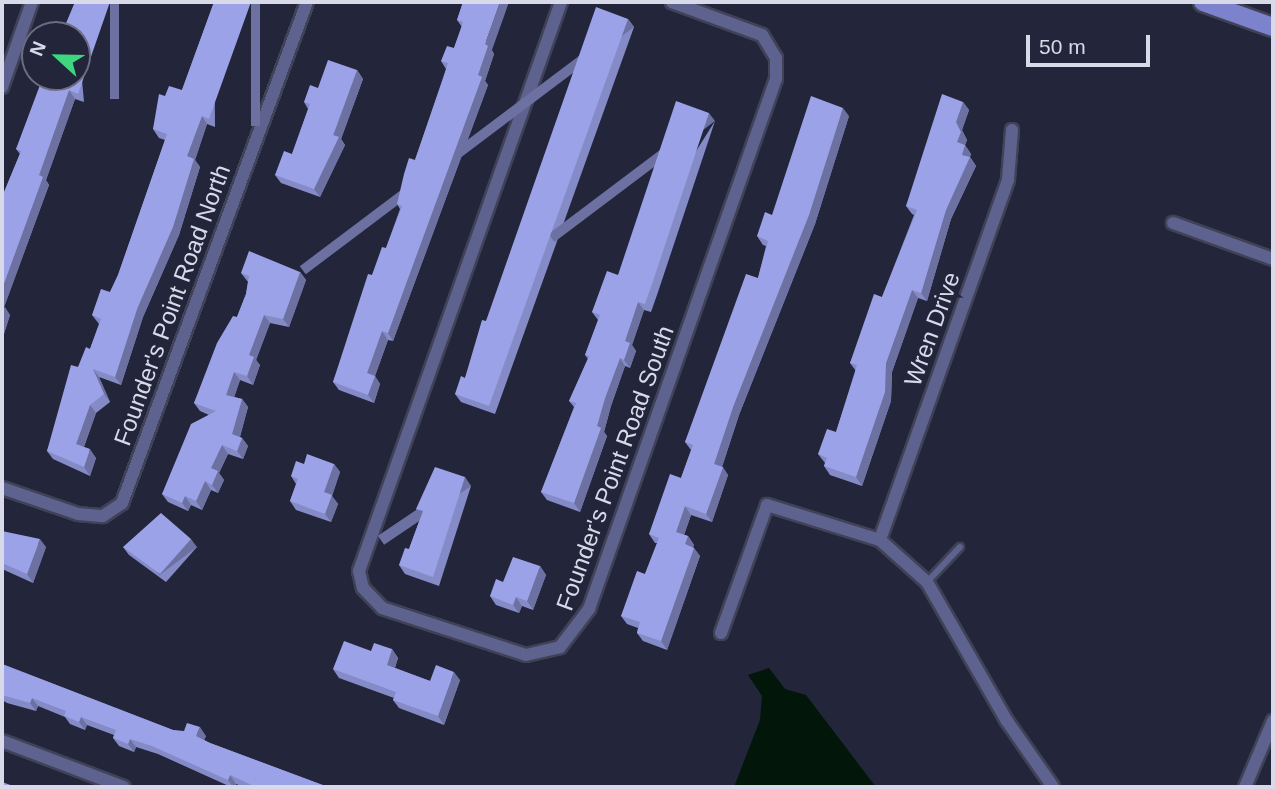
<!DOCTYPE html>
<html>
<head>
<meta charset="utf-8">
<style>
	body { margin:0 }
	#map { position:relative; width:1275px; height:789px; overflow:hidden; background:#23253b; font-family:Arial,sans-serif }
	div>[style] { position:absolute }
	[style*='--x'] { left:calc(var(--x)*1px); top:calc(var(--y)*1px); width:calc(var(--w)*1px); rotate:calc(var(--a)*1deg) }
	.water>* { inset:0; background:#021609 }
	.roads { filter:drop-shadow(2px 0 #404257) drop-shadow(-2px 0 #404257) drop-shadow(0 2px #404257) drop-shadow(0 -2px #404257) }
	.lane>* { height:6px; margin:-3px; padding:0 3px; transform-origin:3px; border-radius:3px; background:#5e628f }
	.street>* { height:12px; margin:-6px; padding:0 6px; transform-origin:6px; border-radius:6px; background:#5e628f }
	.secondary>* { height:18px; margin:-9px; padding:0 9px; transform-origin:9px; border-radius:9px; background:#7c82cb }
	.wall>* { inset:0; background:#858bc7 }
	.shaded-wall>* { inset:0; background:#6c71a2; transform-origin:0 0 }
	.building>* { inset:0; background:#9ba2e7 }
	span { translate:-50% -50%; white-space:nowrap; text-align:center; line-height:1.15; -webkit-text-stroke:7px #23253b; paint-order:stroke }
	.street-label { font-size:24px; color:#d8dae9 }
	.frame { position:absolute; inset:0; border:4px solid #d8dae9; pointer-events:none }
	.north { position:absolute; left:21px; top:21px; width:70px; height:70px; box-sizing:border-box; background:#23253b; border:2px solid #6b6d81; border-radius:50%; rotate:292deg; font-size:19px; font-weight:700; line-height:28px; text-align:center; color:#d8dae9 }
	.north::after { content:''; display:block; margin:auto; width:24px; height:32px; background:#3cd77e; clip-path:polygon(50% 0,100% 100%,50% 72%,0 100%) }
	.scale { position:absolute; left:1026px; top:35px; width:124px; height:32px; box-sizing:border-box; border:4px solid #d8dae9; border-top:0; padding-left:9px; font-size:21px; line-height:24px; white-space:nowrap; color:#d8dae9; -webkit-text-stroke:5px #23253b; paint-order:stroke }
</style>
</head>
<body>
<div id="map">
	<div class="water">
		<div style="clip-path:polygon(769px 668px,785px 689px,806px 695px,876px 787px,734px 787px,760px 720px,762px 696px,748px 675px)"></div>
	</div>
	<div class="roads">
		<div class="lane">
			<div style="--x:927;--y:582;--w:48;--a:-46.7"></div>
		</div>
		<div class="street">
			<div style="--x:561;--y:2;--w:604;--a:109.55"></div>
			<div style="--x:359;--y:571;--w:17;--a:77"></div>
			<div style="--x:363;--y:588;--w:28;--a:46"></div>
			<div style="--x:382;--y:608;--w:151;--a:18.1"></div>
			<div style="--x:526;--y:655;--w:35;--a:-13"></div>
			<div style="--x:560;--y:647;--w:48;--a:-52.7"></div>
			<div style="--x:589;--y:609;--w:562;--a:-70.57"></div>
			<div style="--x:776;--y:79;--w:21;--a:-90"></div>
			<div style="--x:776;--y:58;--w:27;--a:-121"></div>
			<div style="--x:762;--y:35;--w:96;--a:-159.9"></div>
			<div style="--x:2;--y:87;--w:90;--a:-70.6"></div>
			<div style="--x:1012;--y:130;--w:50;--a:94.6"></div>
			<div style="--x:1008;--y:180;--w:382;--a:109.6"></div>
			<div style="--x:880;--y:540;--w:63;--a:41.8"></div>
			<div style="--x:927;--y:582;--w:160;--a:60.1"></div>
			<div style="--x:1007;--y:721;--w:80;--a:55.1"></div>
			<div style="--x:1173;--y:223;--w:106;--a:19.8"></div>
			<div style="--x:2;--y:488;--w:80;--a:18.9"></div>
			<div style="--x:78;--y:514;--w:25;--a:5"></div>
			<div style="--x:103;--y:516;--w:23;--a:-34"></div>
			<div style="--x:122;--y:503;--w:534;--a:-69.73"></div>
			<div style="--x:721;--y:633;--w:136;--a:-70.2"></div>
			<div style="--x:767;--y:505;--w:118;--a:17.2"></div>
			<div style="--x:2;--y:741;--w:130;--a:20.7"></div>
			<div style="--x:1245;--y:787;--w:72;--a:-67"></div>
		</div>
		<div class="secondary">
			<div style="--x:1203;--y:2;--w:74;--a:19.7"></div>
		</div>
	</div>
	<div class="wall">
		<div style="clip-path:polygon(75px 2px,84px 102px,75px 99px,46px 180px,49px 185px,4px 307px,10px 315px,2px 340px,2px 197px,20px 154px,16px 149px,77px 77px,68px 31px,65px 26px)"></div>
		<div style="clip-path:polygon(214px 2px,215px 127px,207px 124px,195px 160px,200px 167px,179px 235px,143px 317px,121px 385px,99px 377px,110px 402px,96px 413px,84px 447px,96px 458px,90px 476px,53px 459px,47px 451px,78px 367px,90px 349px,99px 324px,92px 315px,110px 292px,118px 275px,165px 140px,159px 138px,153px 129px,165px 96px,182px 90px)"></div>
		<div style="clip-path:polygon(463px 2px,494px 54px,485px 81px,488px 85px,393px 341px,388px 340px,375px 376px,380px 384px,374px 403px,339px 390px,333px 382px,372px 275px,386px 248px,400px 209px,397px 204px,415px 160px,446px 69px,441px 61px,454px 48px,462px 27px,457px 20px)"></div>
		<div style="clip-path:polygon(628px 19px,634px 27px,495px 414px,461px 402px,455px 394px,465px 378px,486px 321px)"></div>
		<div style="clip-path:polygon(357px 70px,363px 79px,341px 139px,345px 145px,320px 197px,281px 183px,275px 175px,292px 154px,308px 109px,304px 102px,318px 88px)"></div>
		<div style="clip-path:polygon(963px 102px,969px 110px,962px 130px,967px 140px,965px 145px,971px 154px,970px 157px,976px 166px,951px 219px,927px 301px,918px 298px,892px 372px,891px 401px,862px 486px,830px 475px,824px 466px,825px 463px,818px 454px,836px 432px,856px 371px,850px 363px,882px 297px,914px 215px,912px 214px,906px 206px)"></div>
		<div style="clip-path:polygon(849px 116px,815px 224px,739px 415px,722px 467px,728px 475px,712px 522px,691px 515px,684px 535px,688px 536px,694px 545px,693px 547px,700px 556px,667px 650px,643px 641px,637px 633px,638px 628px,627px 624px,621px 616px,645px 574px,657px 543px,655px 543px,649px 534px,681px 478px,691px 450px,685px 442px,758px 278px,766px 246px,763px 245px,757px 236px)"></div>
		<div style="clip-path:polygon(715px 121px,657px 295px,651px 312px,644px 310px,632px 345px,636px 351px,630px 368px,625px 366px,611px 406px,604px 432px,607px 436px,580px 512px,547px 500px,541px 492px,574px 407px,569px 401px,588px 359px,585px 355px,598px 320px,592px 312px,618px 275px)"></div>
		<div style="clip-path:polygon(300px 272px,306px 280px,289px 327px,270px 323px,256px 360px,260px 365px,253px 385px,240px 380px,234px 397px,242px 399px,248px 407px,240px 437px,242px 438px,248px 446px,243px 459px,228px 454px,219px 473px,224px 480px,218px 493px,211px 490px,202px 510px,191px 505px,188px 511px,168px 502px,162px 494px,209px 415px,200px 411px,194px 403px,237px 317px,246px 294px,248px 282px,241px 273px)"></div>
		<div style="clip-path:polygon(304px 464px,334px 464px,340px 472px,332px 496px,338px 504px,331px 522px,296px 510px,290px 501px,296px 484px,291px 476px)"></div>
		<div style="clip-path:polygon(471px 486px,439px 586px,405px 574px,399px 565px,409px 549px,421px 516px,416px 509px)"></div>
		<div style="clip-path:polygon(2px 531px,46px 547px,33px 583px,2px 569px)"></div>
		<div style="clip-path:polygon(123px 547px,197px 547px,166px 582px,129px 555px)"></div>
		<div style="clip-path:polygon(540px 566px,546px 575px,533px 610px,522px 606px,519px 613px,496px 605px,490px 596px,503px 582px)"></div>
		<div style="clip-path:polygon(392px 649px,398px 658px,395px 668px,430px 681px,460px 680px,444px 725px,399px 708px,393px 700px,394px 698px,339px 678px,333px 669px,371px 651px)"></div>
		<div style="clip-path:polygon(2px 664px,173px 730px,206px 736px,204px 740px,210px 743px,328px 787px,244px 787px,236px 784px,235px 787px,231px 787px,158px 754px,136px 747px,134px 752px,119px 746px,113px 738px,114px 735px,87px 725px,85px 730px,70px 724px,65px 717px,38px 706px,36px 711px,7px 703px,2px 700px)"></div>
	</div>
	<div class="shaded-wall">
		<div style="left:110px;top:2px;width:9px;height:97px"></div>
		<div style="left:251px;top:2px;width:9px;height:124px"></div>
		<div style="clip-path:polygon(500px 2px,509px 2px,492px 50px,494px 54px,485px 81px,488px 85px,393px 341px,388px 333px,478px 75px,485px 44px)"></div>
		<div style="left:628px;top:19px;width:10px;height:411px;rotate:53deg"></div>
		<div style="clip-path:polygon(357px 70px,363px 79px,341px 139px,345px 145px,320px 197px,314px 189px)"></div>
		<div style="clip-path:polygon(69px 90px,75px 99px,46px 180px,49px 185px,2px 313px,2px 289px,39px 175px)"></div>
		<div style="clip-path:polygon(963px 102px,969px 110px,962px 130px,967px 140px,965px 145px,971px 154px,969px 160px,970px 157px,976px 166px,951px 219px,927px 301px,921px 293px,962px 155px,957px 142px,956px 122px)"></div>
		<div style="clip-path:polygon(843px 108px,849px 116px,815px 224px,739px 415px,720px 473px,714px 464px,733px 407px)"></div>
		<div style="left:709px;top:113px;width:10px;height:201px;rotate:53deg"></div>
		<div style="clip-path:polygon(202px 116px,207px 124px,195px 160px,200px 167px,179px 235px,143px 317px,121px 385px,115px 377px,187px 156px)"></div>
		<div style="clip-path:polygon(300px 272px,306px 280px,289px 327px,283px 319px)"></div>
		<div style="clip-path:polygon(912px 290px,918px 298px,892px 372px,891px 401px,862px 486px,856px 477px,886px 363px)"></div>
		<div style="clip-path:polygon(638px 302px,644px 310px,632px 345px,636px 351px,630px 368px,624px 360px,625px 341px)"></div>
		<div style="clip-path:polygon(5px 307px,10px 315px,2px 340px,2px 315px)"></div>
		<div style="clip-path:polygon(264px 315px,270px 323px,256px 360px,260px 365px,253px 385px,247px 376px,249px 355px)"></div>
		<div style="clip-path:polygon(382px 331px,388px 340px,375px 376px,380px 384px,374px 403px,368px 395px,367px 373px)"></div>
		<div style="clip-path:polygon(620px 358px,625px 366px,611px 406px,604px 432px,607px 436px,580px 512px,574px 503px,597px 426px,605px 398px)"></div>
		<div style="clip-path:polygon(93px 369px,99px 377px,110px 402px,104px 394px)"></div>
		<div style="clip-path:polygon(234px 372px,240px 380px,232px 404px,226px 395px)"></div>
		<div style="clip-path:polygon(242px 399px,248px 407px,238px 443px,232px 434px)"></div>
		<div style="clip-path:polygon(90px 405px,96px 413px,82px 452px,76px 444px)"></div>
		<div style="clip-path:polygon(242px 438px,248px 446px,243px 459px,237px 451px)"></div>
		<div style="clip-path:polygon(222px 445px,228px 454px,219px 473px,224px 480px,218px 493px,212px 485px,211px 468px)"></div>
		<div style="clip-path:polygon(90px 449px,96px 458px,90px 476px,84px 467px)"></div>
		<div style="clip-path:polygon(334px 464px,340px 472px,332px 496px,338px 504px,331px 522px,325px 514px,324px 492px)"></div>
		<div style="clip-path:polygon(723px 467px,728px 475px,712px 522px,706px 514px)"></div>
		<div style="left:465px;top:477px;width:11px;height:105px;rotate:56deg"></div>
		<div style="clip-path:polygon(205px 481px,211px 490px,202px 510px,196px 501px)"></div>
		<div style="clip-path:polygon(185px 496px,191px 505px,188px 511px,182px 503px)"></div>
		<div style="clip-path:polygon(685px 506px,691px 515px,682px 541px,676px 532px)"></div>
		<div style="clip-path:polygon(688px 536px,694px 545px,691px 553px,685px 544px)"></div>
		<div style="clip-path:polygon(40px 539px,46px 547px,33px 583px,27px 574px)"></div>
		<div style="left:191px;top:539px;width:10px;height:47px;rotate:53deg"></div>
		<div style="clip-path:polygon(694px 548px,700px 556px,667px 650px,661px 641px)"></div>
		<div style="clip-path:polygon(540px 566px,546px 575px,533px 610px,527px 601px)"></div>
		<div style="clip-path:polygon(516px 597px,522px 606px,519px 613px,513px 605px)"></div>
		<div style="clip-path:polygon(392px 649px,398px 658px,393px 673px,387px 665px)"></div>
		<div style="clip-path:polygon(454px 672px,460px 680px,444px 725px,438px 716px)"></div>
		<div style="clip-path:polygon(32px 698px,38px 706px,36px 711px,30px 703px)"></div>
		<div style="clip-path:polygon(81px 717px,87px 725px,85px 730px,79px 722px)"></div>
		<div style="clip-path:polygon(200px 727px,206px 736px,202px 744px,196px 736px)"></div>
		<div style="clip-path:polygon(130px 739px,136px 747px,134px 752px,128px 744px)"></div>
		<div style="clip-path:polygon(230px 775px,236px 784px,235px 787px,233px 787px,228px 780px)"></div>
	</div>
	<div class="building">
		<div style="clip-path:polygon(75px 2px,110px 2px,78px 94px,69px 90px,39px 175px,43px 177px,2px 289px,2px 197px,21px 151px,16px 149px,43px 77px,77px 77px,77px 35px,67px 35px,70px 27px,65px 26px)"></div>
		<div style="clip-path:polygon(214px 2px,251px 2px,209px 119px,202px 116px,187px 156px,194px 159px,173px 227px,137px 309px,115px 377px,93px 369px,104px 394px,90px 405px,76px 444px,90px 449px,84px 467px,47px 451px,71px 365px,78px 367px,86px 347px,90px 349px,101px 319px,92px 315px,101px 289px,110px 292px,118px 275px,167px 134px,153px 129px,159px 94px,165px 96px,169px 86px,182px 90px)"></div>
		<div style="clip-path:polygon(463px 2px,500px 2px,485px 44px,488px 46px,478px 75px,482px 77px,388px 333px,382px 331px,367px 373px,375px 376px,368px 395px,333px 382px,368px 274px,372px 275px,382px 247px,386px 248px,402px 206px,397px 204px,404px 174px,409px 158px,415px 160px,443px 79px,448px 63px,441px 61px,447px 46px,454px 48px,463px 22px,457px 20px)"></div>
		<div style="clip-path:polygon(596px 7px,628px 19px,489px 406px,455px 394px,461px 376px,465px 378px,482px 320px,486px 321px)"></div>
		<div style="clip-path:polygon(328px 60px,357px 70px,333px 135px,339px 137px,314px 189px,275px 175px,284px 151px,292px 154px,310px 104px,304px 102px,310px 85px,318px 88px)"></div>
		<div style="clip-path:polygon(942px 94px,963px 102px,956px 122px,961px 132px,957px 142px,965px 145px,962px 155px,970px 157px,946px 210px,921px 293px,912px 290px,886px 363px,885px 392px,856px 477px,824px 466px,827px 458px,818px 454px,827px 429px,836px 432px,857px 365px,850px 363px,874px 294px,882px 297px,917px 210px,906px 206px)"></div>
		<div style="clip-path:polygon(811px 96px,843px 108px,809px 215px,733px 407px,714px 464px,723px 467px,706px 514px,685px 506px,676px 532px,688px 536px,685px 544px,694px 548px,661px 641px,637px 633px,640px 622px,621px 616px,637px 571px,645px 574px,659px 538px,649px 534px,670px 474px,681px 478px,693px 445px,685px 442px,746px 274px,758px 278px,768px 241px,757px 236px,765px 212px,772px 215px)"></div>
		<div style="clip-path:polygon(676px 101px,709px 113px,651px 287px,645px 304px,638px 302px,625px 341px,630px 343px,624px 360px,620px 358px,605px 398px,597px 426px,601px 428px,574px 503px,541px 492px,576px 403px,569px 401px,589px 356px,585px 355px,600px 315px,592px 312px,607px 271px,618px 275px)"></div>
		<div style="clip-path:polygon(249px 251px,300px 272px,283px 319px,264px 315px,249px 355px,254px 357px,247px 376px,234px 372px,226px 395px,242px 399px,232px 434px,242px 438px,237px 451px,222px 445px,211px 468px,218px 471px,212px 485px,205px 481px,196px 501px,185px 496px,182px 503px,162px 494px,191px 424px,216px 411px,194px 403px,217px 343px,233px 316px,237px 317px,246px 294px,249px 276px,241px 273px)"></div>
		<div style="clip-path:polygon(307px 454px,334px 464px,324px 492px,332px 495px,325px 514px,290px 501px,298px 479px,291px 476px,296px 461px,304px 464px)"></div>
		<div style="clip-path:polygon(435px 467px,465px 477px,433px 577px,399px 565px,405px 548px,409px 549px,423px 511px,416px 509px)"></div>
		<div style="clip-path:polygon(161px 513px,191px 539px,160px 574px,123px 547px)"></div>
		<div style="clip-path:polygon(2px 531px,40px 539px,27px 574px,2px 563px)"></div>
		<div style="clip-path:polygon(513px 557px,540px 566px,527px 601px,516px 597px,513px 605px,490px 596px,496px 579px,503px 582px)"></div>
		<div style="clip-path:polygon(344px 641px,371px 651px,374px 643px,392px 649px,387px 665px,430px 681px,436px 665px,454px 672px,438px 716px,393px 700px,396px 692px,333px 669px)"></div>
		<div style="clip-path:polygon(2px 664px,173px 730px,184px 731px,187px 723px,200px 727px,196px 736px,210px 743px,328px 787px,256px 787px,230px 775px,228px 780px,152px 746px,130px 739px,128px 744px,113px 738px,116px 730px,81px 717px,79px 722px,64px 716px,66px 711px,32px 698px,30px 703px,2px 695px)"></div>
		<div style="clip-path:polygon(2px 782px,16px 787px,2px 787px)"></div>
	</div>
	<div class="street-label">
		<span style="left:172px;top:305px;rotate:-70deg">Founder's Point Road North</span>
		<span style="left:932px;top:329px;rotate:-70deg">Wren Drive</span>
		<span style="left:615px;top:468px;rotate:-70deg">Founder's Point Road South</span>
	</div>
	<div class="frame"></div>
	<div class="north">N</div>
	<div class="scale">50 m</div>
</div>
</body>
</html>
